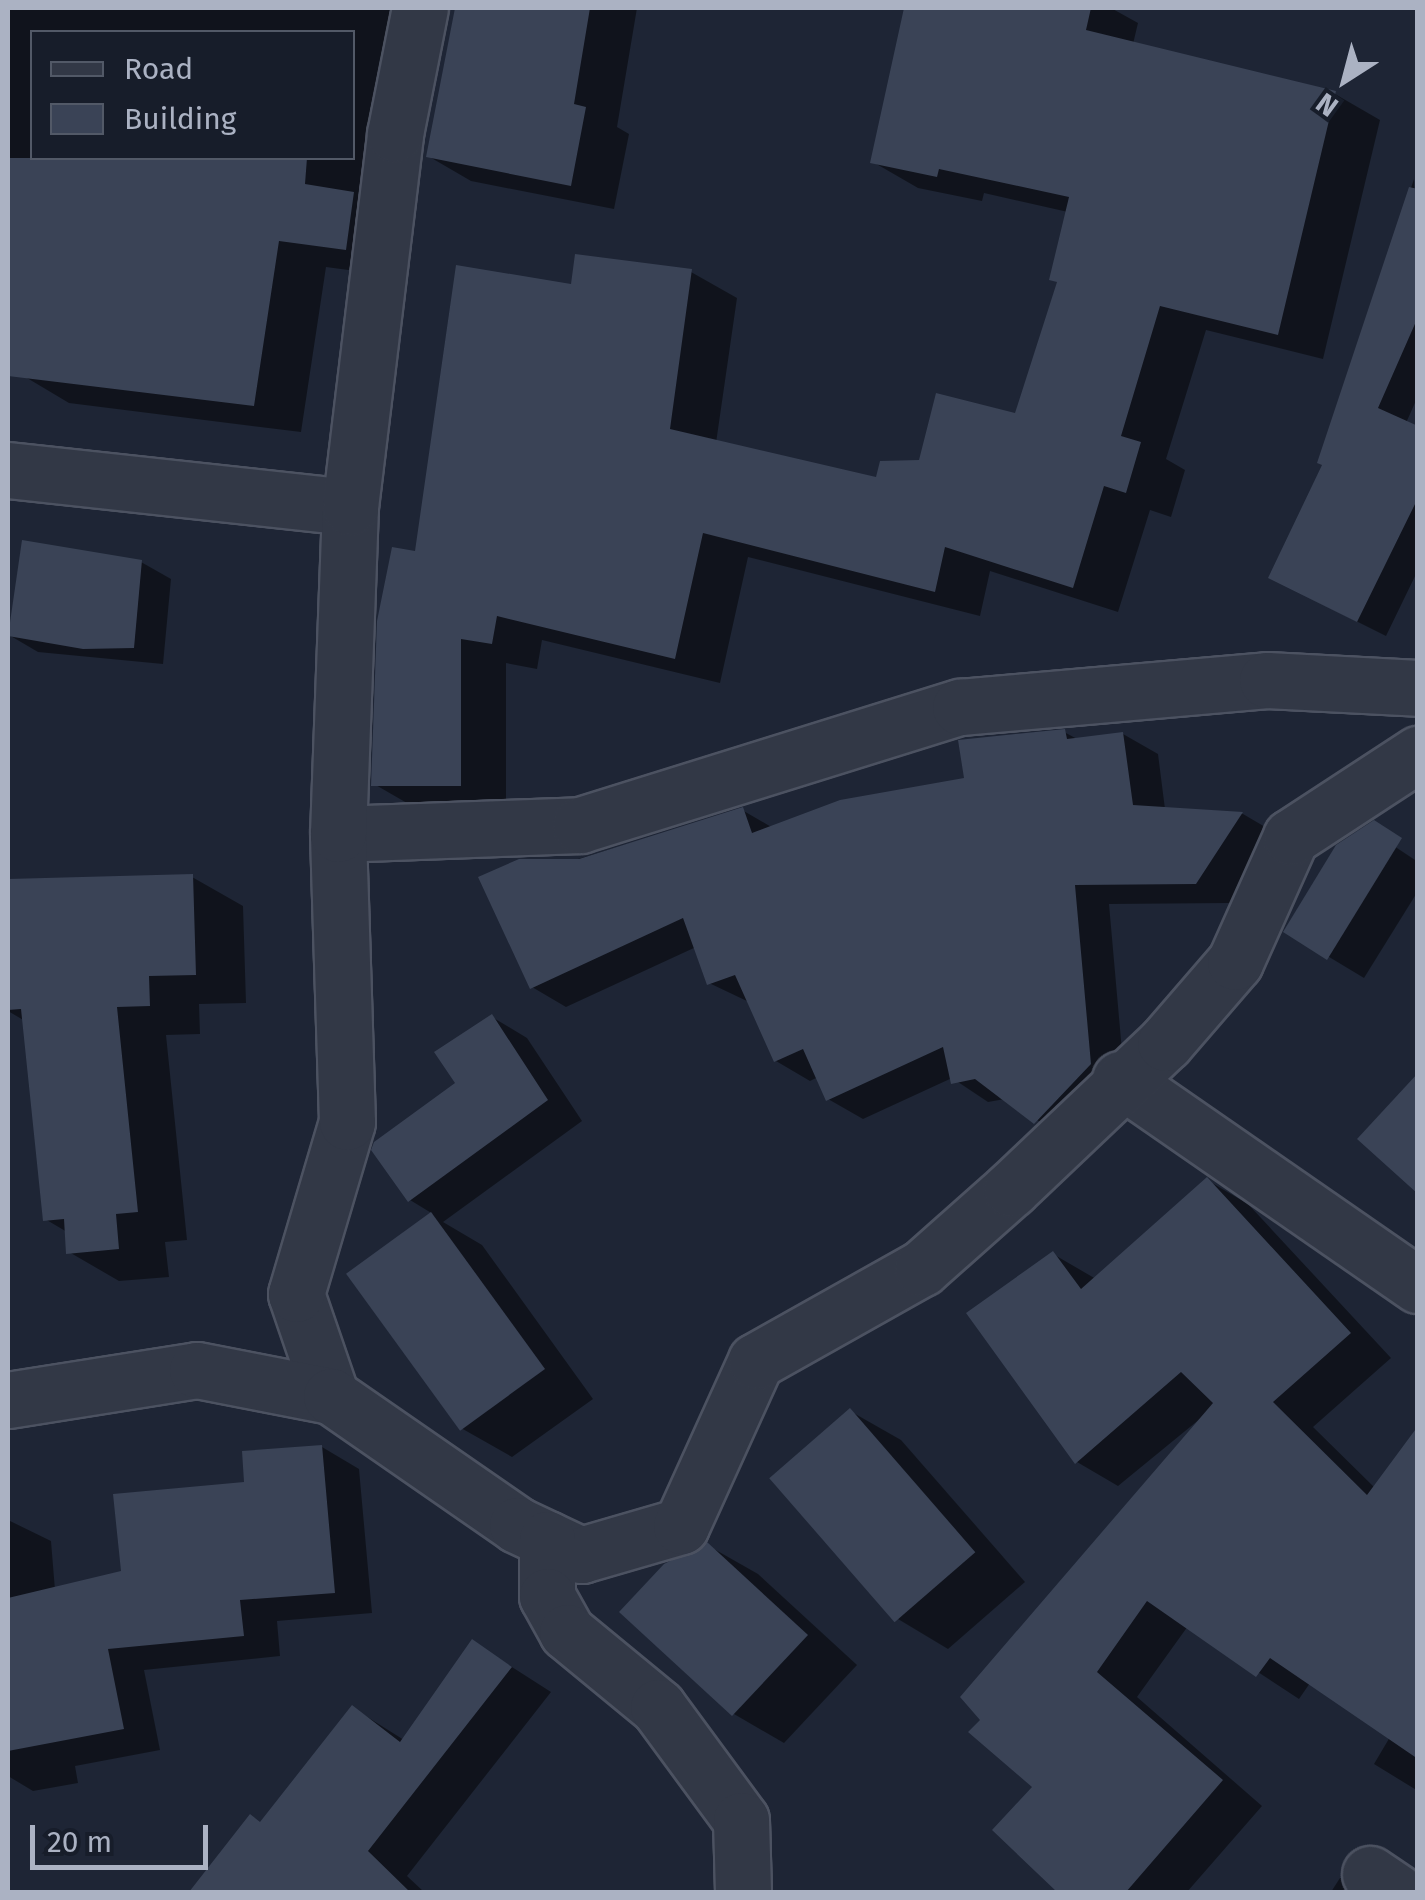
<!DOCTYPE html>
<html>
<head>
<meta charset="utf-8">
<style>
	body { margin:0 }
	#map { position:relative; width:1425px; height:1900px; overflow:hidden; background:#1e2535; font-family:"Fira Sans",sans-serif }
	div>[style] { position:absolute }
	[style*='--x'] { left:calc(var(--x)*1px); top:calc(var(--y)*1px); width:calc(var(--w)*1px); rotate:calc(var(--a)*1deg) }
	.shadow>* { inset:0; background:#0007 }
	.building>* { inset:0; background:#3a4356; transform-origin:0 0 }
	.roads { filter:drop-shadow(2px 0 #4c5261) drop-shadow(-2px 0 #4c5261) drop-shadow(0 2px #4c5261) drop-shadow(0 -2px #4c5261) }
	.minor>* { height:55px; margin:-27.5px; padding:0 27.5px; transform-origin:27.5px; border-radius:27.5px; background:#323846 }
	span { translate:-50% -50%; white-space:nowrap; text-align:center; line-height:1.15; -webkit-text-stroke:8px #171d2a; paint-order:stroke }
	.frame { position:absolute; inset:0; border:10px solid #abb2c3; pointer-events:none }
	.legend { position:absolute; left:30px; top:30px; width:325px; height:130px; box-sizing:border-box; background:#171d2a; border:2px solid #525967; margin:0; padding:12px 18px; list-style:none; font-size:30px; color:#abb2c3 }
	.legend li { display:flex; align-items:center; gap:20px; height:50px }
	.legend b { width:50px; border:2px solid #525967 }
	.north { position:absolute; left:1295px; top:30px; width:100px; height:100px; -webkit-text-stroke:8px #171d2a; paint-order:stroke; rotate:216deg; font-size:28px; font-weight:700; line-height:40px; text-align:center; color:#abb2c3 }
	.north::after { content:''; display:block; margin:auto; width:35px; height:45px; background:#abb2c3; clip-path:polygon(50% 0,100% 100%,50% 72%,0 100%) }
	.scale { position:absolute; left:30px; top:1825px; width:178px; height:45px; box-sizing:border-box; border:5px solid #abb2c3; border-top:0; padding-left:12px; font-size:30px; line-height:35px; white-space:nowrap; color:#abb2c3; -webkit-text-stroke:8px #171d2a; paint-order:stroke }
</style>
</head>
<body>
<div id="map">
	<div class="shadow">
		<div style="clip-path:polygon(evenodd,8px 8px,393px 8px,393px 276px,326px 267px,301px 432px,69px 403px,22px 375px,24px 351px,8px 348px,8px 8px,32px 32px,352px 32px,352px 158px,32px 158px,32px 32px)"></div>
		<div style="clip-path:polygon(457px 8px,637px 8px,617px 127px,629px 134px,614px 209px,471px 181px,428px 156px)"></div>
		<div style="clip-path:polygon(905px 8px,1111px 8px,1138px 23px,1133px 44px,1335px 94px,1380px 120px,1323px 359px,1206px 330px,1166px 459px,1185px 470px,1171px 517px,1150px 510px,1118px 612px,990px 571px,980px 616px,748px 557px,720px 683px,542px 640px,537px 669px,506px 663px,506px 811px,419px 810px,374px 784px,417px 554px,573px 287px,691px 272px,737px 298px,716px 443px,878px 480px,1017px 416px,1059px 283px,1068px 212px,984px 193px,982px 201px,918px 188px,873px 162px)"></div>
		<div style="clip-path:polygon(1414px 179px,1418px 396px,1406px 423px,1418px 429px,1418px 570px,1386px 636px,1298px 592px,1325px 465px,1320px 462px)"></div>
		<div style="clip-path:polygon(141px 562px,171px 579px,163px 664px,38px 652px,9px 635px)"></div>
		<div style="clip-path:polygon(1064px 732px,1079px 740px,1123px 734px,1158px 754px,1165px 809px,1243px 814px,1277px 834px,1231px 903px,1109px 904px,1125px 1085px,1071px 1142px,1005px 1099px,988px 1102px,952px 1078px,863px 1119px,828px 1099px,818px 1077px,810px 1081px,776px 1061px,749px 1002px,709px 983px,696px 947px,566px 1007px,532px 987px,519px 861px,578px 859px,742px 810px,773px 828px,967px 780px)"></div>
		<div style="clip-path:polygon(1367px 828px,1418px 862px,1418px 891px,1364px 978px,1286px 931px)"></div>
		<div style="clip-path:polygon(192px 877px,243px 906px,246px 1003px,199px 1004px,200px 1034px,166px 1035px,187px 1240px,165px 1242px,169px 1277px,119px 1281px,69px 1252px,67px 1232px,45px 1219px,25px 1021px,8px 1011px,8px 882px)"></div>
		<div style="clip-path:polygon(492px 1017px,527px 1038px,582px 1121px,443px 1222px,482px 1245px,593px 1399px,512px 1457px,461px 1428px,350px 1273px,433px 1214px,410px 1200px)"></div>
		<div style="clip-path:polygon(1207px 1180px,1248px 1204px,1391px 1358px,1313px 1427px,1375px 1488px,1418px 1456px,1418px 1791px,1374px 1764px,1390px 1737px,1310px 1683px,1299px 1699px,1188px 1626px,1137px 1697px,1262px 1806px,1187px 1892px,1061px 1892px,995px 1829px,1036px 1787px,1212px 1409px,1118px 1486px,1077px 1462px,1053px 1254px,1096px 1279px)"></div>
		<div style="clip-path:polygon(850px 1411px,901px 1440px,1025px 1582px,948px 1649px,898px 1619px)"></div>
		<div style="clip-path:polygon(322px 1447px,359px 1469px,372px 1613px,277px 1621px,280px 1656px,144px 1670px,160px 1750px,75px 1766px,78px 1783px,33px 1791px,8px 1776px,8px 1520px,51px 1541px,55px 1590px,123px 1573px,247px 1484px)"></div>
		<div style="clip-path:polygon(707px 1545px,758px 1574px,857px 1665px,784px 1743px,734px 1714px)"></div>
		<div style="clip-path:polygon(473px 1642px,551px 1692px,407px 1876px,424px 1892px,193px 1892px,251px 1817px,262px 1824px,353px 1708px,404px 1740px)"></div>
		<div style="clip-path:polygon(1340px 1878px,1365px 1892px,1331px 1892px)"></div>
	</div>
	<div class="building">
		<div style="clip-path:polygon(455px 8px,590px 8px,574px 104px,586px 107px,571px 186px,426px 157px)"></div>
		<div style="clip-path:polygon(904px 8px,1091px 8px,1086px 30px,1336px 91px,1278px 335px,1160px 306px,1121px 436px,1141px 442px,1126px 493px,1104px 486px,1073px 588px,945px 547px,935px 592px,703px 533px,675px 659px,497px 616px,492px 644px,461px 639px,461px 786px,371px 786px,377px 621px,392px 547px,415px 551px,456px 265px,571px 284px,575px 254px,692px 269px,670px 429px,876px 477px,880px 461px,919px 460px,936px 393px,1015px 413px,1057px 282px,1049px 280px,1069px 197px,939px 169px,937px 177px,870px 163px)"></div>
		<div style="clip-path:polygon(8px 158px,307px 158px,305px 184px,354px 192px,346px 250px,279px 241px,254px 406px,8px 376px)"></div>
		<div style="clip-path:polygon(1409px 187px,1418px 189px,1418px 317px,1378px 408px,1418px 426px,1418px 498px,1357px 622px,1268px 578px,1322px 465px,1317px 463px)"></div>
		<div style="clip-path:polygon(22px 540px,142px 560px,134px 648px,83px 649px,8px 636px)"></div>
		<div style="clip-path:polygon(1065px 729px,1067px 739px,1123px 732px,1133px 805px,1243px 812px,1196px 884px,1075px 885px,1091px 1064px,1034px 1124px,975px 1079px,951px 1084px,943px 1047px,826px 1101px,803px 1049px,774px 1062px,735px 975px,707px 985px,683px 918px,530px 989px,478px 877px,519px 859px,579px 859px,743px 807px,752px 833px,840px 800px,964px 778px,958px 740px)"></div>
		<div style="clip-path:polygon(1374px 820px,1402px 838px,1327px 960px,1283px 932px,1336px 845px)"></div>
		<div style="clip-path:polygon(193px 874px,196px 975px,149px 976px,150px 1006px,117px 1007px,138px 1212px,116px 1214px,119px 1249px,66px 1254px,64px 1219px,43px 1221px,21px 1009px,8px 1010px,8px 879px)"></div>
		<div style="clip-path:polygon(492px 1014px,548px 1100px,408px 1202px,371px 1150px,374px 1142px,455px 1083px,434px 1052px)"></div>
		<div style="clip-path:polygon(1418px 1073px,1418px 1194px,1357px 1139px)"></div>
		<div style="clip-path:polygon(1207px 1177px,1351px 1333px,1273px 1402px,1367px 1495px,1418px 1426px,1418px 1759px,1270px 1658px,1256px 1677px,1147px 1601px,1097px 1672px,1223px 1780px,1126px 1892px,1057px 1892px,992px 1830px,1032px 1787px,968px 1732px,980px 1720px,960px 1697px,1213px 1403px,1181px 1372px,1075px 1464px,966px 1313px,1053px 1251px,1081px 1289px)"></div>
		<div style="left:431px;top:1212px;width:194px;height:105px;rotate:54deg"></div>
		<div style="left:850px;top:1408px;width:191px;height:107px;rotate:49deg"></div>
		<div style="clip-path:polygon(322px 1445px,335px 1593px,240px 1600px,244px 1636px,108px 1649px,124px 1729px,8px 1751px,8px 1598px,121px 1571px,113px 1494px,244px 1482px,242px 1451px)"></div>
		<div style="clip-path:polygon(707px 1542px,808px 1635px,732px 1716px,619px 1612px,664px 1564px)"></div>
		<div style="clip-path:polygon(472px 1639px,512px 1667px,368px 1851px,410px 1892px,189px 1892px,250px 1814px,260px 1822px,352px 1705px,400px 1742px)"></div>
	</div>
	<div class="roads">
		<div class="minor">
			<div style="--x:8;--y:470;--w:344;--a:6.2"></div>
			<div style="--x:338;--y:834;--w:242;--a:-2.1"></div>
			<div style="--x:580;--y:825;--w:398;--a:-17.3"></div>
			<div style="--x:960;--y:707;--w:308;--a:-5"></div>
			<div style="--x:1267;--y:680;--w:151;--a:3"></div>
			<div style="--x:1120;--y:1079;--w:362;--a:34.7"></div>
			<div style="--x:331;--y:1396;--w:108;--a:-108.9"></div>
			<div style="--x:296;--y:1294;--w:179;--a:-73.5"></div>
			<div style="--x:347;--y:1122;--w:288;--a:-91.8"></div>
			<div style="--x:338;--y:834;--w:327;--a:-87.9"></div>
			<div style="--x:350;--y:507;--w:376;--a:-83.1"></div>
			<div style="--x:395;--y:134;--w:128;--a:-78.8"></div>
			<div style="--x:8;--y:1400;--w:191;--a:-9"></div>
			<div style="--x:197;--y:1370;--w:136;--a:11"></div>
			<div style="--x:331;--y:1396;--w:226;--a:34.7"></div>
			<div style="--x:517;--y:1525;--w:71;--a:25.1"></div>
			<div style="--x:581;--y:1555;--w:104;--a:-16.2"></div>
			<div style="--x:681;--y:1526;--w:181;--a:-65.6"></div>
			<div style="--x:756;--y:1361;--w:190;--a:-29.3"></div>
			<div style="--x:922;--y:1268;--w:119;--a:-41.6"></div>
			<div style="--x:1011;--y:1189;--w:212;--a:-43.5"></div>
			<div style="--x:1165;--y:1043;--w:107;--a:-49.2"></div>
			<div style="--x:1235;--y:962;--w:137;--a:-65.9"></div>
			<div style="--x:1291;--y:837;--w:152;--a:-33.2"></div>
			<div style="--x:547;--y:1539;--w:57;--a:90"></div>
			<div style="--x:547;--y:1596;--w:41;--a:60.9"></div>
			<div style="--x:567;--y:1632;--w:118;--a:39.5"></div>
			<div style="--x:658;--y:1707;--w:140;--a:53.7"></div>
			<div style="--x:741;--y:1820;--w:72;--a:88.4"></div>
			<div style="--x:1370;--y:1874;--w:32;--a:34"></div>
		</div>
	</div>
	<div class="frame"></div>
	<ul class="legend">
	<li><b style="height:12px;background:#323846"></b>Road</li>
	<li><b style="height:28px;background:#3a4356"></b>Building</li>
	</ul>
	<div class="north">N</div>
	<div class="scale">20 m</div>
</div>
</body>
</html>
